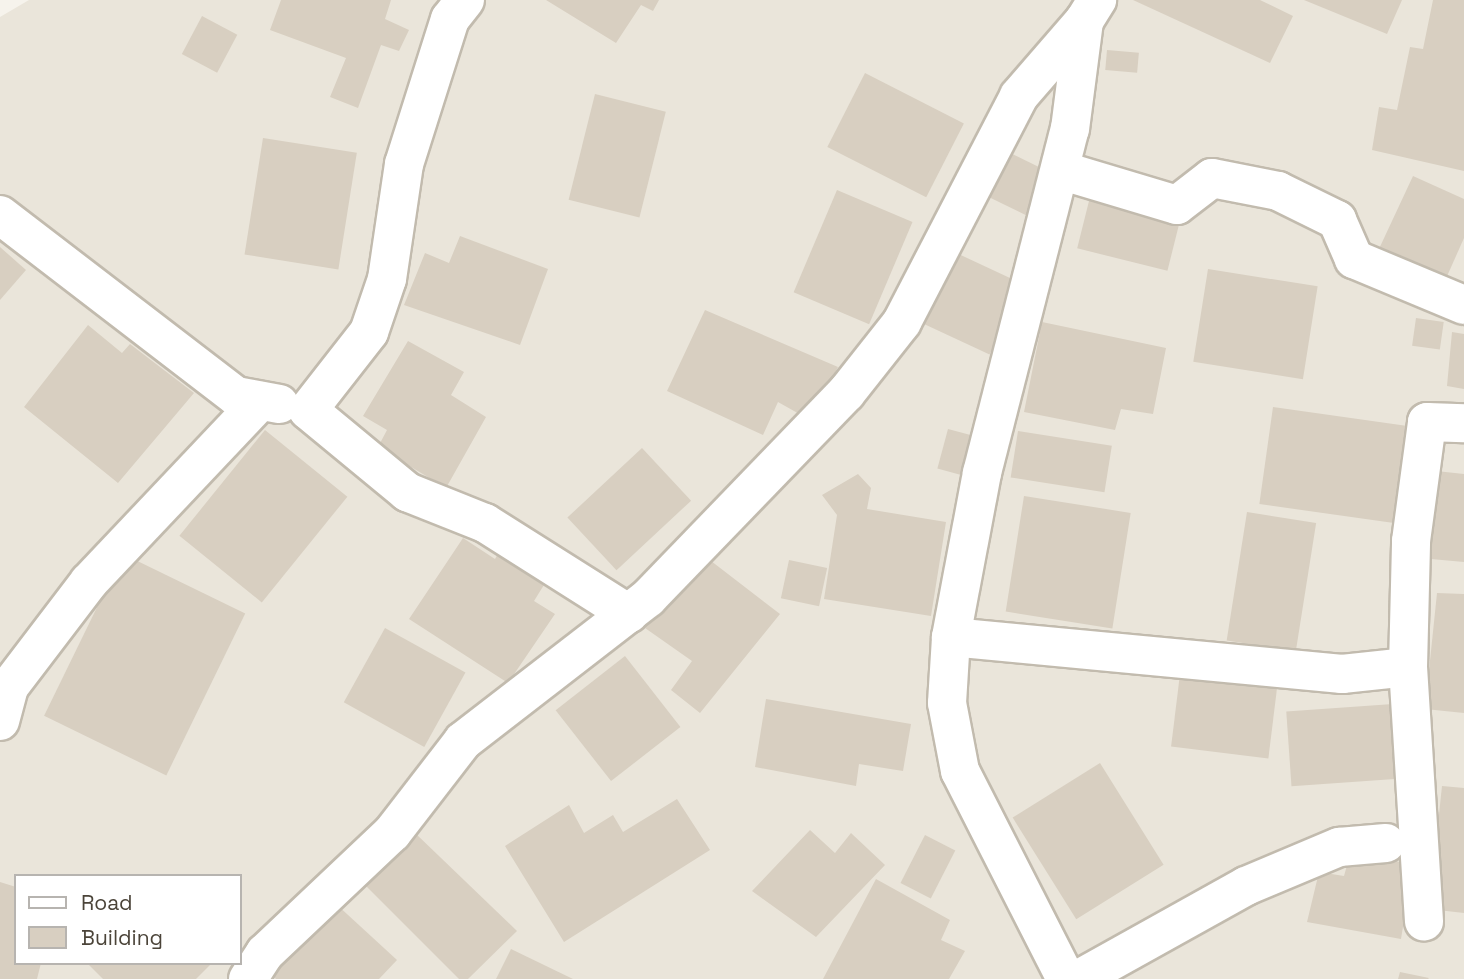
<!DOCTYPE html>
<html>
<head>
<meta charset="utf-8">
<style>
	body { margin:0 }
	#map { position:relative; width:1464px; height:979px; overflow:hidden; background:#f6f3ec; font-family:"Space Grotesk",sans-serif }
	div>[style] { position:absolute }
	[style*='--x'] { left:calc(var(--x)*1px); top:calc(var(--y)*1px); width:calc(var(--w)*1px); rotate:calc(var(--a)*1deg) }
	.residential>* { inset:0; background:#eae5da }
	.building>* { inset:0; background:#d8cfc1; transform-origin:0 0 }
	.roads { filter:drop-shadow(2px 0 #c2bbae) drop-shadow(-2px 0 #c2bbae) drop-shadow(0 2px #c2bbae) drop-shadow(0 -2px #c2bbae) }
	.minor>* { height:38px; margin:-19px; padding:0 19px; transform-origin:19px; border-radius:19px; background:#fff }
	.tertiary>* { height:38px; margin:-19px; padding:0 19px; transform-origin:19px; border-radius:19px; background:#fff }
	span { translate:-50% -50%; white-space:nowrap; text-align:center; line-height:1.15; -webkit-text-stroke:5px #fff; paint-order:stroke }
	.legend { position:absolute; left:14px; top:874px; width:228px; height:91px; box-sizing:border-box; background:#fff; border:2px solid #b7b4b0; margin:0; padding:9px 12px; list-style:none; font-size:21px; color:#4b4439 }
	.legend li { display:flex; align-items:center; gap:14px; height:35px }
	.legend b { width:35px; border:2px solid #b7b4b0 }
</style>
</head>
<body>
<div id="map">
	<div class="residential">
		<div style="clip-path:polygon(evenodd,29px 0,1464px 0,1464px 979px,0 979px,0 17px,29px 0,16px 876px,240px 876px,240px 963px,16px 963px,16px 876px)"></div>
	</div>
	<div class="building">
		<div style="clip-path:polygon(281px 0,391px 0,385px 19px,409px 30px,399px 51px,381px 45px,358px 108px,330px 97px,346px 58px,270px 30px)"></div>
		<div style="clip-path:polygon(546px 0,659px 0,653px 11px,641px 5px,616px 43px)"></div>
		<div style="clip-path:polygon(1133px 0,1260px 0,1293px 16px,1270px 63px)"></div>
		<div style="clip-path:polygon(1304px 0,1402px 0,1387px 34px)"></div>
		<div style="clip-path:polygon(1433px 0,1464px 0,1464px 171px,1372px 150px,1379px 107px,1397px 110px,1410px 47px,1423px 49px)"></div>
		<div style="left:202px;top:16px;width:40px;height:43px;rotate:28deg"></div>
		<div style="left:1107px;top:50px;width:32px;height:20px;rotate:5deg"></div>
		<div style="left:865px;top:73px;width:111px;height:83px;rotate:27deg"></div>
		<div style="left:595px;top:94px;width:73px;height:109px;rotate:14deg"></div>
		<div style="left:263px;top:138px;width:95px;height:118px;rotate:9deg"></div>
		<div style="left:1004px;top:150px;width:53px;height:49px;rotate:26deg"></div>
		<div style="clip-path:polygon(1413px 176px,1464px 199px,1464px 238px,1444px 283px,1378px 251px)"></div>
		<div style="left:837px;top:190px;width:82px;height:111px;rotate:23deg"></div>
		<div style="left:1091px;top:193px;width:93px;height:57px;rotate:14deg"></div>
		<div style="clip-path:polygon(460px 236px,548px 269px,520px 345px,404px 305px,425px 253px,449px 263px)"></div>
		<div style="clip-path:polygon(0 247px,26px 270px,0 300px)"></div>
		<div style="left:950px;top:250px;width:80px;height:78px;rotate:25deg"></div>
		<div style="left:1208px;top:269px;width:111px;height:94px;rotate:9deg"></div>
		<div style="clip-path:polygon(705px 310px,838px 367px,810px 420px,778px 402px,763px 435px,667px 391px)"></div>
		<div style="left:1416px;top:318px;width:28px;height:28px;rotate:8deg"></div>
		<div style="clip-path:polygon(1042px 322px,1166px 348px,1153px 414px,1121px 409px,1115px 430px,1024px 412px)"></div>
		<div style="clip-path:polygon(88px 325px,122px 353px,130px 344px,194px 393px,118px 483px,24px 407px)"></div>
		<div style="clip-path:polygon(1452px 332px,1464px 334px,1464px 389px,1447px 386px)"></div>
		<div style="clip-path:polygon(408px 341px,464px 372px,451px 395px,486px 417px,446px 488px,378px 447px,387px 430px,363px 416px)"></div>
		<div style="left:1273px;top:407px;width:143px;height:98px;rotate:8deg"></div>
		<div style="left:948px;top:429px;width:35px;height:41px;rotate:15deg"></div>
		<div style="left:265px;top:430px;width:106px;height:136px;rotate:39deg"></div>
		<div style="left:1018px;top:431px;width:95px;height:47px;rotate:9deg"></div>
		<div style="left:642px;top:448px;width:72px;height:102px;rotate:47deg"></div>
		<div style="clip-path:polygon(1427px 470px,1464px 474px,1464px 562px,1420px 558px)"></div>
		<div style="clip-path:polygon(858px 474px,871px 488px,867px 509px,946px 522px,931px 616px,824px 599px,837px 515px,822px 495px)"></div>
		<div style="left:1024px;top:496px;width:108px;height:117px;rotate:9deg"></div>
		<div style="left:1247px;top:512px;width:70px;height:130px;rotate:9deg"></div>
		<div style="clip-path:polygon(463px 538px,495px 559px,500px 550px,547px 580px,534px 601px,555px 614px,508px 683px,409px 619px)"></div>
		<div style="left:123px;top:554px;width:136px;height:180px;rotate:26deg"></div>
		<div style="clip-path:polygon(702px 554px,780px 614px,700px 713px,671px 690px,692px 661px,645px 628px)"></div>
		<div style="left:789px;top:560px;width:39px;height:39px;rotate:12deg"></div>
		<div style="clip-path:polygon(1437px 593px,1464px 594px,1464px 713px,1425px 709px)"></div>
		<div style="left:385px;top:628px;width:92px;height:85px;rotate:29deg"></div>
		<div style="left:625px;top:656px;width:90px;height:88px;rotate:52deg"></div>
		<div style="left:1180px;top:674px;width:98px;height:73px;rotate:7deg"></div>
		<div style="clip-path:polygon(766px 699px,911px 724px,903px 771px,859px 764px,856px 786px,755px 767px)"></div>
		<div style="left:1393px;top:704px;width:75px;height:107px;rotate:86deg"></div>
		<div style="left:1100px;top:763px;width:120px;height:103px;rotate:58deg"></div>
		<div style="clip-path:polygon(1442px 786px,1464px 788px,1464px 913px,1429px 909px)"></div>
		<div style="clip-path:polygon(677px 799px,710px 850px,564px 942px,505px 846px,569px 805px,584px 833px,613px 815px,623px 832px)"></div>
		<div style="clip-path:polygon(810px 830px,835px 853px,851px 833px,885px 865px,816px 937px,752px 891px)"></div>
		<div style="clip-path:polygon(414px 832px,517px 931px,468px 979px,459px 979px,361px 881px)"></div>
		<div style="left:925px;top:835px;width:34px;height:54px;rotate:27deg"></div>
		<div style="clip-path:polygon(1351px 851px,1413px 865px,1401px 939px,1307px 922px,1319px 872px,1344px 876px)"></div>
		<div style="clip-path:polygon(876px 879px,950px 920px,941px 940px,965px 951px,949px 979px,823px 979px)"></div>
		<div style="clip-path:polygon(0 882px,16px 887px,16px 963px,41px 963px,37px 979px,0 979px)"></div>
		<div style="clip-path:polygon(335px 903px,397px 960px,379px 979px,276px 979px,272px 975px)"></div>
		<div style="clip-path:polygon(511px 949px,573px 979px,496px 979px)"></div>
		<div style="clip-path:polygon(87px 963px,212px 963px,196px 979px,103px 979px)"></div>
		<div style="clip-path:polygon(1400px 972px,1429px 978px,1428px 979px,1398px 979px)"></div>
	</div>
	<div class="roads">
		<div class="minor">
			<div style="--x:465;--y:0;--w:24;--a:128"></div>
			<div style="--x:450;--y:19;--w:152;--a:107.6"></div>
			<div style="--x:404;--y:164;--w:116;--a:98.4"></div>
			<div style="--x:387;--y:279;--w:56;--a:108.8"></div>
			<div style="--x:369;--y:332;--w:99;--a:128"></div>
			<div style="--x:308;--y:410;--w:129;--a:39.6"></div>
			<div style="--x:407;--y:492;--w:84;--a:21.7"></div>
			<div style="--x:485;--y:523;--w:170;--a:32.3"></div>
			<div style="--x:1060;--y:170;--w:122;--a:16.7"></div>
			<div style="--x:1177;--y:205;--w:44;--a:-37.6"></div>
			<div style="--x:1212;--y:178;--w:67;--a:11.1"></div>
			<div style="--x:1278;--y:191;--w:66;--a:26.2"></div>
			<div style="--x:1337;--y:220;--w:43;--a:66.4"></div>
			<div style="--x:1354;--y:259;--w:119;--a:22.7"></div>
			<div style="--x:0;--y:215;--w:297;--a:37.5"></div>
			<div style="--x:236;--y:396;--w:44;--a:10.5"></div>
			<div style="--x:951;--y:637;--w:393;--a:5.4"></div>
			<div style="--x:1342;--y:674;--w:66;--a:-6.1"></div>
			<div style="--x:1408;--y:667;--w:126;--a:-88.6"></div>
			<div style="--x:1411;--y:541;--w:120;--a:-82.3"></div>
			<div style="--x:1427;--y:422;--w:37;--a:2"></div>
			<div style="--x:1408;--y:667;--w:255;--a:86.4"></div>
			<div style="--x:0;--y:721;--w:35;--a:-75"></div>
			<div style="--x:9;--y:687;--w:132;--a:-52.7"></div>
			<div style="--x:89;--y:582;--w:249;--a:-46.6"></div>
			<div style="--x:248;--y:979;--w:31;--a:-57"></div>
			<div style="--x:265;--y:953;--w:175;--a:-43.4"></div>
			<div style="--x:392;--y:833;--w:116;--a:-52.3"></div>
			<div style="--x:463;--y:741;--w:234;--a:-37.7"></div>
			<div style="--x:648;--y:598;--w:285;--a:-46"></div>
			<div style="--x:846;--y:393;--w:90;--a:-51.7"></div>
			<div style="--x:902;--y:322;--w:254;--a:-62.6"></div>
			<div style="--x:1019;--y:96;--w:99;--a:-49.1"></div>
			<div style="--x:1079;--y:979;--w:191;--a:-29.1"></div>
			<div style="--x:1246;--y:886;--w:101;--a:-22.8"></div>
			<div style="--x:1339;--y:847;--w:47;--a:-4.9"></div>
		</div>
		<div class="tertiary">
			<div style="--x:1066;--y:979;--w:233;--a:-117"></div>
			<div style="--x:960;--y:771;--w:69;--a:-100.8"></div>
			<div style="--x:947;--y:703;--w:66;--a:-86.5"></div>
			<div style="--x:951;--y:637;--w:167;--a:-79.3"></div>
			<div style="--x:982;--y:473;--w:355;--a:-75.7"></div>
			<div style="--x:1070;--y:129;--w:109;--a:-82.6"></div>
			<div style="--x:1084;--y:21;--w:25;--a:-58"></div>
		</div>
	</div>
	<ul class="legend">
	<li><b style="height:9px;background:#fff"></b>Road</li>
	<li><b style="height:19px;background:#d8cfc1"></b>Building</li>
	</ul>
</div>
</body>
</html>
